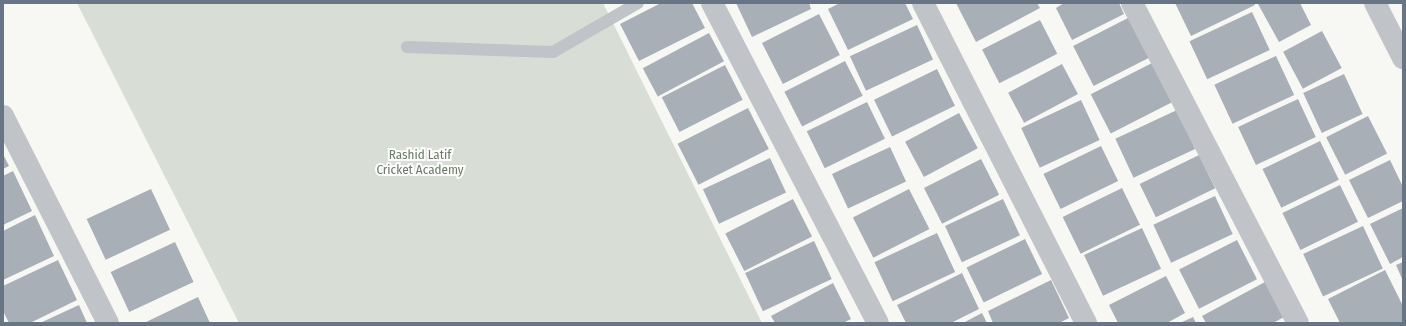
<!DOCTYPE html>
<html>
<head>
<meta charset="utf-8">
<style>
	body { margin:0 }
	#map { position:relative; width:1406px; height:326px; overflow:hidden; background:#f7f7f4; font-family:"Fira Sans Condensed",sans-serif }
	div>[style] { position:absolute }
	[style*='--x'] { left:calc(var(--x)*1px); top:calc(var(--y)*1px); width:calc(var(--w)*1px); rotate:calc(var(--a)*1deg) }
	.green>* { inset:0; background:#d8ddd5 }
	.building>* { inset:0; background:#a9afb6; transform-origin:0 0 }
	.service>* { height:12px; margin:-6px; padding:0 6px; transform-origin:6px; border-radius:6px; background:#c0c3c7 }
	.minor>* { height:22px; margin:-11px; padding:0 11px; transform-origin:11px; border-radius:11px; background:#c0c3c7 }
	.tertiary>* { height:22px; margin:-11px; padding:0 11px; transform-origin:11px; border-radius:11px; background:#c0c3c7 }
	span { translate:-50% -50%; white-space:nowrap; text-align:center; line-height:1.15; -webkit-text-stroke:4px #fff; paint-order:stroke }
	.park-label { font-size:13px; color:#697b65 }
	.frame { position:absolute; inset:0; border:4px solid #677584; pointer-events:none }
</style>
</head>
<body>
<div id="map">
	<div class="green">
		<div style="clip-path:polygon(77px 3px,603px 3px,762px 323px,239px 323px)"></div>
	</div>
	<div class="building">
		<div style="clip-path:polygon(661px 3px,692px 3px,705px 28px,639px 61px,620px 24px)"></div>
		<div style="clip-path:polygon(736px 3px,809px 3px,811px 9px,752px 37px)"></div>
		<div style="clip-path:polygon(840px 3px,905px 3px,913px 19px,848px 50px,828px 9px)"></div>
		<div style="clip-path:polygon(956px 3px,1037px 3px,1040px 8px,976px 42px)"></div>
		<div style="clip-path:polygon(1064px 3px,1119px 3px,1124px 14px,1072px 40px,1056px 8px)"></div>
		<div style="clip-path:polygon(1175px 3px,1254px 3px,1255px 5px,1191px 36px)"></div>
		<div style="clip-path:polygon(1300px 3px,1311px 25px,1279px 42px,1258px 4px)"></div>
		<div style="left:1252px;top:12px;width:42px;height:69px;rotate:65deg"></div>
		<div style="left:819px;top:14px;width:46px;height:64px;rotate:63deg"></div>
		<div style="left:1132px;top:16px;width:45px;height:66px;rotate:63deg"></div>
		<div style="left:1040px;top:20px;width:38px;height:65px;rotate:63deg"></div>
		<div style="left:917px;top:25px;width:38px;height:74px;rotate:65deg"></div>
		<div style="left:1322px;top:31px;width:42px;height:44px;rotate:62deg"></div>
		<div style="left:709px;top:33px;width:32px;height:75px;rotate:62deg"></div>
		<div style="left:1276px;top:56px;width:43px;height:68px;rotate:65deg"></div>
		<div style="left:845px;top:61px;width:39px;height:68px;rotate:63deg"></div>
		<div style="left:1154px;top:62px;width:44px;height:71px;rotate:63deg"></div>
		<div style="left:1062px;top:64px;width:34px;height:61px;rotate:62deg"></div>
		<div style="left:725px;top:65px;width:39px;height:71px;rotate:63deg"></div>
		<div style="left:937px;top:69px;width:41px;height:70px;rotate:64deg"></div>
		<div style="left:1344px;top:74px;width:44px;height:45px;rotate:65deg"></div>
		<div style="left:1298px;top:99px;width:42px;height:66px;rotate:65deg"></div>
		<div style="left:1081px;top:100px;width:44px;height:66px;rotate:65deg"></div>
		<div style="left:867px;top:102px;width:41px;height:67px;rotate:64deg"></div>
		<div style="left:748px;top:108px;width:46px;height:79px;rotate:63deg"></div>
		<div style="left:1177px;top:110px;width:43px;height:68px;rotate:65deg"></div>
		<div style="left:959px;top:113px;width:40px;height:61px;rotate:62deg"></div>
		<div style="left:1368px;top:116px;width:42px;height:47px;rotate:63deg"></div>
		<div style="left:1320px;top:141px;width:43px;height:64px;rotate:64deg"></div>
		<div style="left:1101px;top:146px;width:39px;height:64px;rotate:64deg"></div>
		<div style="left:890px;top:147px;width:38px;height:64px;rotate:65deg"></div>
		<div style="clip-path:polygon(3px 154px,9px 166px,3px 169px)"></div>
		<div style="left:1199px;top:155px;width:37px;height:66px;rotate:64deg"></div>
		<div style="left:770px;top:158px;width:38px;height:74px;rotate:65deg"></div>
		<div style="left:981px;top:159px;width:40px;height:64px;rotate:63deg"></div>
		<div style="clip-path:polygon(1390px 160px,1403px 187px,1403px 201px,1368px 218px,1349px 180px)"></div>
		<div style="clip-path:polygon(13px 171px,32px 211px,3px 225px,3px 176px)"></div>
		<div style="left:1340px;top:185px;width:41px;height:64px;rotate:64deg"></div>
		<div style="left:1122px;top:188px;width:41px;height:66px;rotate:64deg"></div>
		<div style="left:151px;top:189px;width:45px;height:71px;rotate:65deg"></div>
		<div style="left:909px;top:189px;width:45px;height:63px;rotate:63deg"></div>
		<div style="left:1215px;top:196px;width:42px;height:68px;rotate:65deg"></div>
		<div style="left:793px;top:199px;width:42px;height:76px;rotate:63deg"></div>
		<div style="left:1003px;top:199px;width:40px;height:64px;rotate:65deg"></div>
		<div style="clip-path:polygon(1403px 208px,1403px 257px,1390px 264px,1370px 224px)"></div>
		<div style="clip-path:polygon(35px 215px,54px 256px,3px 280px,3px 231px)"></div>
		<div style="left:1363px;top:226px;width:47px;height:66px;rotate:65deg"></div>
		<div style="left:1142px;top:228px;width:45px;height:64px;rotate:65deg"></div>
		<div style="left:937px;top:233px;width:43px;height:69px;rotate:65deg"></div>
		<div style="left:1025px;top:239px;width:39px;height:65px;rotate:64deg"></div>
		<div style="left:1237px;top:240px;width:44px;height:65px;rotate:63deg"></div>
		<div style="left:814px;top:241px;width:42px;height:76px;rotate:65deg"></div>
		<div style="left:175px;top:242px;width:44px;height:71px;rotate:65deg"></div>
		<div style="clip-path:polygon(58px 260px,77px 300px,30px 323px,9px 323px,3px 311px,3px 286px)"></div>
		<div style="clip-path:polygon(1403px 262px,1403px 281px,1396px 265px)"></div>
		<div style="clip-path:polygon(1385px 270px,1403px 306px,1403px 323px,1340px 323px,1328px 299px)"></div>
		<div style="clip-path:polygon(962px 273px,979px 309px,951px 323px,906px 323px,897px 305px)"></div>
		<div style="clip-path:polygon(1166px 276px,1185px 313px,1167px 323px,1118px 323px,1109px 305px)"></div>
		<div style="clip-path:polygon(1051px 280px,1069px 318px,1059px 323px,993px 323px,988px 311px)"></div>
		<div style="clip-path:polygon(1265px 282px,1284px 317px,1273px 323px,1206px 323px,1202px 316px)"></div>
		<div style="clip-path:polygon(833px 283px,851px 319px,843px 323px,775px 323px,771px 316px)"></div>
		<div style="clip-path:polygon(198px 297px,210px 323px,144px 323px)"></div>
		<div style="clip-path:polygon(79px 305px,87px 323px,40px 323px)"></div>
		<div style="clip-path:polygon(982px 313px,987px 323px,963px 323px)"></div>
		<div style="clip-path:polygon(1193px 317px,1196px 323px,1180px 323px)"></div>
	</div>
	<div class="service">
		<div style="--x:407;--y:47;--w:146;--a:2"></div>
		<div style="--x:553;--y:52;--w:98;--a:-30"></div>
	</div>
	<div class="minor">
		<div style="--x:712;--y:3;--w:360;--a:62.6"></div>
		<div style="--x:923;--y:3;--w:359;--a:63"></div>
		<div style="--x:1132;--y:3;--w:360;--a:62.6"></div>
		<div style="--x:3;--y:116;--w:232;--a:63.1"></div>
	</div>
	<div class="tertiary">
		<div style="--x:1375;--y:3;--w:62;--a:63"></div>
	</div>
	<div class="park-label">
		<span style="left:420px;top:163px">Rashid Latif<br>Cricket Academy</span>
	</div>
	<div class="frame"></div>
</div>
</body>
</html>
